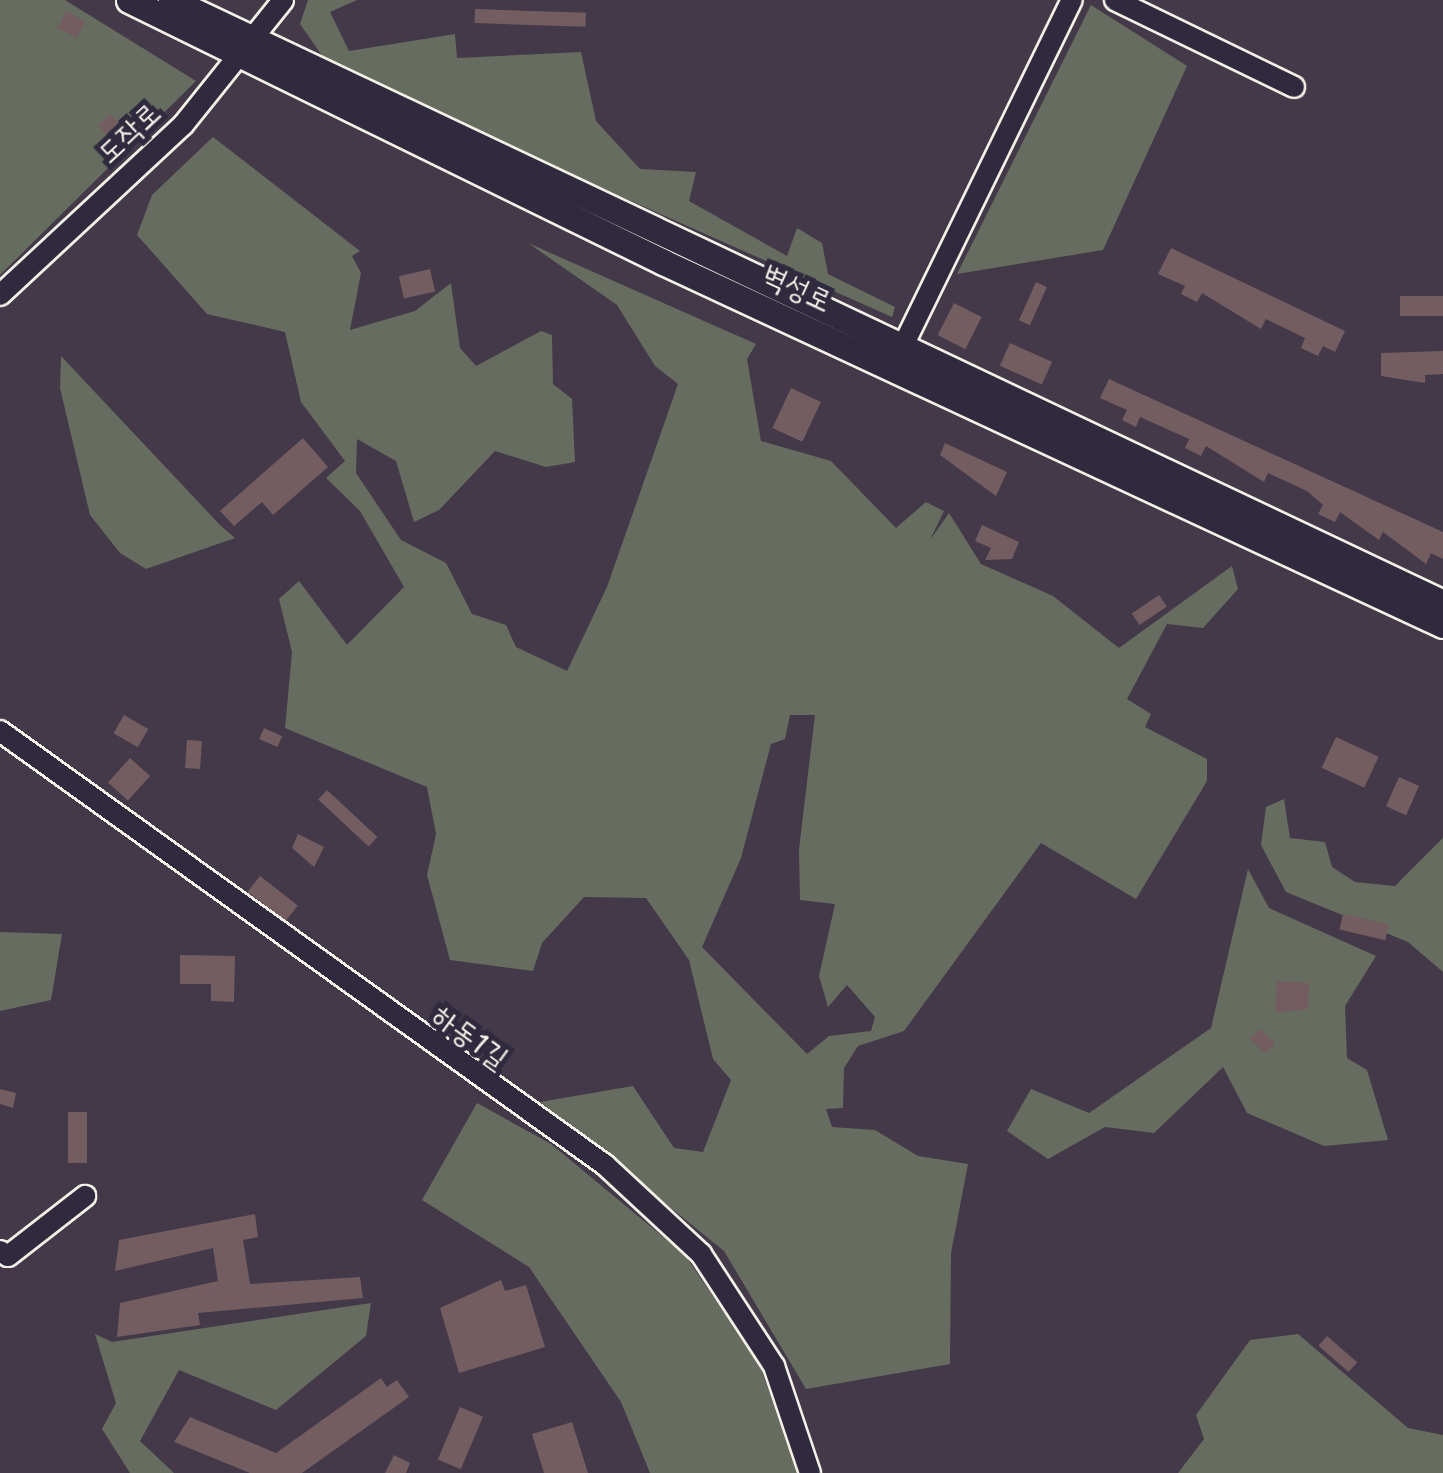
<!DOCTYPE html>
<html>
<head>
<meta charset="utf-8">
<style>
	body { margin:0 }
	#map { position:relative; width:1443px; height:1473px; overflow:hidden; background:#433948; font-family:"Shantell Sans","Poor Story",sans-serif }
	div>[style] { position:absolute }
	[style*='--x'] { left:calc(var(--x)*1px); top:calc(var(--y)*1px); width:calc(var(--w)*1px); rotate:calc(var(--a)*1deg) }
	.green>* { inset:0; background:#666d60 }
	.building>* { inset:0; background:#735d61; transform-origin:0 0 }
	.roads { filter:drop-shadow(2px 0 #f4f1e8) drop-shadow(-2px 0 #f4f1e8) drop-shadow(0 2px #f4f1e8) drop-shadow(0 -2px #f4f1e8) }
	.minor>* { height:20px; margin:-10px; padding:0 10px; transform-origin:10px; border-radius:10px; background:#2f2a3d }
	.major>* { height:25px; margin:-12.5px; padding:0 12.5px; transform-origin:12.5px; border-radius:12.5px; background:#2f2a3d }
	span { translate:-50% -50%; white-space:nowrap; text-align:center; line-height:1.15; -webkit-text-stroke:10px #2f2a3d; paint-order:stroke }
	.street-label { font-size:30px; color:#f4f1e8 }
</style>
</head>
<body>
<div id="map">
	<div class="green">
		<div style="clip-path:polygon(0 0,65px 0,196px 81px,0 275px)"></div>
		<div style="clip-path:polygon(308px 0,357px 0,330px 12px,349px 51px,455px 34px,457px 58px,581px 52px,596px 121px,640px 169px,696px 172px,689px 201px,787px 256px,797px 228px,822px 243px,828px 274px,895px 307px,892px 317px,330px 67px,300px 24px)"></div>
		<div style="clip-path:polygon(1091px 5px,1187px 66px,1103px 250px,957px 274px)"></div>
		<div style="clip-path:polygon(evenodd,213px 137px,360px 251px,352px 256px,361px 273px,350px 330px,415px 311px,451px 283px,460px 348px,476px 366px,541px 331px,552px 335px,553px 384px,572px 399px,575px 462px,546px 467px,495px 451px,439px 510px,414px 522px,396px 461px,357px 439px,356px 473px,401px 540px,446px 563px,472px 614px,506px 625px,516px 647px,567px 671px,607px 587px,678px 384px,655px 366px,617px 305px,528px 243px,756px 344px,747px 359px,761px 441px,831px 461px,896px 528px,926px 502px,944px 511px,930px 540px,949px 513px,981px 564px,1053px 596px,1119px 648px,1232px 566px,1238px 589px,1203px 628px,1167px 624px,1127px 699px,1151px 714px,1145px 727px,1207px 759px,1207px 781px,1136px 899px,1041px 843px,904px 1031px,858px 1046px,844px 1068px,843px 1108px,826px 1109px,832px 1127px,875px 1130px,918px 1156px,968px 1164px,951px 1253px,950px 1364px,806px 1389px,724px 1251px,540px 1102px,633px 1086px,674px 1148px,703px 1152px,731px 1080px,713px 1059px,689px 960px,646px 898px,584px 897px,542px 943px,533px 971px,450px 960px,427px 875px,436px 834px,427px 787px,285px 728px,292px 652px,279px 599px,299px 581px,347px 645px,404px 587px,360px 511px,326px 478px,345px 461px,301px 402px,285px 332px,207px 314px,137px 235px,152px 195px,213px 137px,790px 715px,815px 715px,799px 849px,800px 900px,835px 904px,819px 976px,828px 1007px,847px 985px,875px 1017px,871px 1031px,829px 1036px,807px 1054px,702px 947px,741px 858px,771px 744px,785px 739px,790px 715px)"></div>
		<div style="clip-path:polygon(61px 356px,220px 525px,235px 538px,146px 569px,120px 553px,90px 515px,60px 388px)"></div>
		<div style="clip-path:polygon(1284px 799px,1290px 838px,1325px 842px,1332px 867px,1355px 882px,1395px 886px,1443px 838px,1443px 972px,1408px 942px,1286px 892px,1261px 845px,1266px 807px)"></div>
		<div style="clip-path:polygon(1248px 869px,1269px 908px,1376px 956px,1345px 1006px,1347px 1058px,1367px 1070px,1388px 1140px,1324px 1146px,1247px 1113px,1223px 1067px,1154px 1133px,1105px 1127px,1048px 1159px,1007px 1131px,1031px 1089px,1089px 1113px,1211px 1028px)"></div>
		<div style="clip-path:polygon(0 932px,62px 934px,51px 1000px,0 1011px)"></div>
		<div style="clip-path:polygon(477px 1103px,551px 1144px,685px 1255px,760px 1366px,798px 1473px,650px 1473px,621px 1402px,529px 1267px,422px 1200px)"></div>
		<div style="clip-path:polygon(371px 1303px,366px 1336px,276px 1410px,179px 1370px,140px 1441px,174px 1473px,130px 1473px,102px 1429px,116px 1403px,95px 1334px,112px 1342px)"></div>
		<div style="clip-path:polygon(1298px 1334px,1408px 1428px,1443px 1435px,1443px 1473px,1178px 1473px,1204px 1439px,1196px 1415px,1250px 1340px)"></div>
	</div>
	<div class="building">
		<div style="left:475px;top:9px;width:111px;height:14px;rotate:2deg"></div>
		<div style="left:66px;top:11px;width:22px;height:19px;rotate:27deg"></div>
		<div style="left:111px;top:114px;width:33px;height:17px;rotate:49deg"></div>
		<div style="clip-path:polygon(1171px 248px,1345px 331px,1335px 352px,1323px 346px,1318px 356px,1301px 348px,1305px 338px,1266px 319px,1261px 329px,1202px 293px,1197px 302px,1181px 294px,1185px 286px,1158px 274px)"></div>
		<div style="left:430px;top:269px;width:23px;height:32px;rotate:77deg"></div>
		<div style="left:1036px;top:282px;width:12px;height:42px;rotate:24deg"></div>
		<div style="left:1443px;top:296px;width:20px;height:43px;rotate:90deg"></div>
		<div style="left:954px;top:303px;width:31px;height:36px;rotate:27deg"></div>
		<div style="left:1010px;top:343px;width:46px;height:25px;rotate:24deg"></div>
		<div style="clip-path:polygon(1443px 351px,1443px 374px,1425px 375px,1425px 383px,1381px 376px,1381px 353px)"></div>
		<div style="clip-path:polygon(1109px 379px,1443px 532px,1443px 559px,1431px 553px,1426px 564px,1383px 532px,1379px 540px,1340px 512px,1335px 522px,1318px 514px,1323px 505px,1307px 491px,1268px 473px,1264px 482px,1206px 446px,1201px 456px,1185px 448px,1189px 439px,1140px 417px,1136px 427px,1122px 420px,1127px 410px,1100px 398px)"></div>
		<div style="left:791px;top:388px;width:33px;height:44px;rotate:25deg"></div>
		<div style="clip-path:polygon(303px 438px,328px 467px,273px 515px,262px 502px,234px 526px,220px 511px)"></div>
		<div style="clip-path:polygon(945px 443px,1007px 472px,996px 496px,940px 455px)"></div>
		<div style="clip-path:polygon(982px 525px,1019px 542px,1012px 559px,985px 560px,991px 548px,975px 541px)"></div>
		<div style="left:1159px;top:595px;width:14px;height:33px;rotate:56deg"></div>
		<div style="left:124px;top:715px;width:28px;height:21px;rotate:30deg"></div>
		<div style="left:264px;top:728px;width:20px;height:12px;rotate:24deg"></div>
		<div style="left:1336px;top:737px;width:47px;height:34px;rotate:25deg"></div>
		<div style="left:187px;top:740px;width:15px;height:28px;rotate:4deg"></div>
		<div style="left:130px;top:758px;width:27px;height:33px;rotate:42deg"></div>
		<div style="left:1399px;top:777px;width:22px;height:32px;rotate:24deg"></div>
		<div style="left:327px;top:790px;width:69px;height:13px;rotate:43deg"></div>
		<div style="clip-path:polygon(298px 834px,324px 847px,314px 867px,292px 848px)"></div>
		<div style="left:260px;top:876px;width:48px;height:20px;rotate:38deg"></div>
		<div style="left:1343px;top:914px;width:47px;height:16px;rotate:13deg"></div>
		<div style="clip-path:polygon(180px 955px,235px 956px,234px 1002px,211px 1001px,211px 984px,180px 984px)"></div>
		<div style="clip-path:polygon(1277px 981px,1309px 983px,1308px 1009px,1275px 1013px)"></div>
		<div style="left:1259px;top:1029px;width:21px;height:14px;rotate:41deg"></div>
		<div style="clip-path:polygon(0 1089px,16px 1093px,13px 1108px,0 1104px)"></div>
		<div style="left:68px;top:1112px;width:19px;height:51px"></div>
		<div style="clip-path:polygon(255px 1214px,258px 1237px,243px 1240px,250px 1284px,360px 1277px,363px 1298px,198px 1313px,200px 1325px,117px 1337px,120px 1303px,218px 1281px,213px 1248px,115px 1271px,119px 1240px)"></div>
		<div style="clip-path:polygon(501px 1280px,505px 1291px,526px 1285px,545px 1347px,459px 1373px,440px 1308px)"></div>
		<div style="left:1327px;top:1336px;width:40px;height:13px;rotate:41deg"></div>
		<div style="clip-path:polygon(381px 1378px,387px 1387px,397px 1380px,409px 1397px,302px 1473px,250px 1473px,174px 1442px,190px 1417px,276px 1453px)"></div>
		<div style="left:460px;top:1407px;width:25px;height:57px;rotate:23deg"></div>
		<div style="clip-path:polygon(572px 1422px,588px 1473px,544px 1473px,532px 1434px)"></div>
		<div style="clip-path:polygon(394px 1455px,410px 1463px,406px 1473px,385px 1473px)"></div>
	</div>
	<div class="roads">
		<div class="minor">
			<div style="--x:1115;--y:0;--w:199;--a:25.9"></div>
			<div style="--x:0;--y:295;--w:250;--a:-42.9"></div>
			<div style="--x:183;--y:125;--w:160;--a:-51.3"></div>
			<div style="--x:903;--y:346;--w:385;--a:-64"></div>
			<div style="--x:0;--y:731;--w:745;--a:35.65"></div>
			<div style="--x:605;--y:1165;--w:131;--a:42.8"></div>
			<div style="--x:701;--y:1254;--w:134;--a:56.9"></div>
			<div style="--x:774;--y:1366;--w:113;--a:71.4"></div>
			<div style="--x:0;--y:1251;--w:9;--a:32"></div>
			<div style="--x:8;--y:1256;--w:98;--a:-37.9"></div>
		</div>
		<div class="major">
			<div style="--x:129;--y:0;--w:595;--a:26.13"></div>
			<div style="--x:663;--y:262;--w:860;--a:24.96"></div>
			<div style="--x:171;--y:0;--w:1408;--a:25.36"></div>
		</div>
	</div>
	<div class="street-label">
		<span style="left:129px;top:133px;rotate:-43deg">도작로</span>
		<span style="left:797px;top:288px;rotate:25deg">벽성로</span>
		<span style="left:470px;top:1037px;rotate:36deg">하동1길</span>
	</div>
</div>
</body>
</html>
